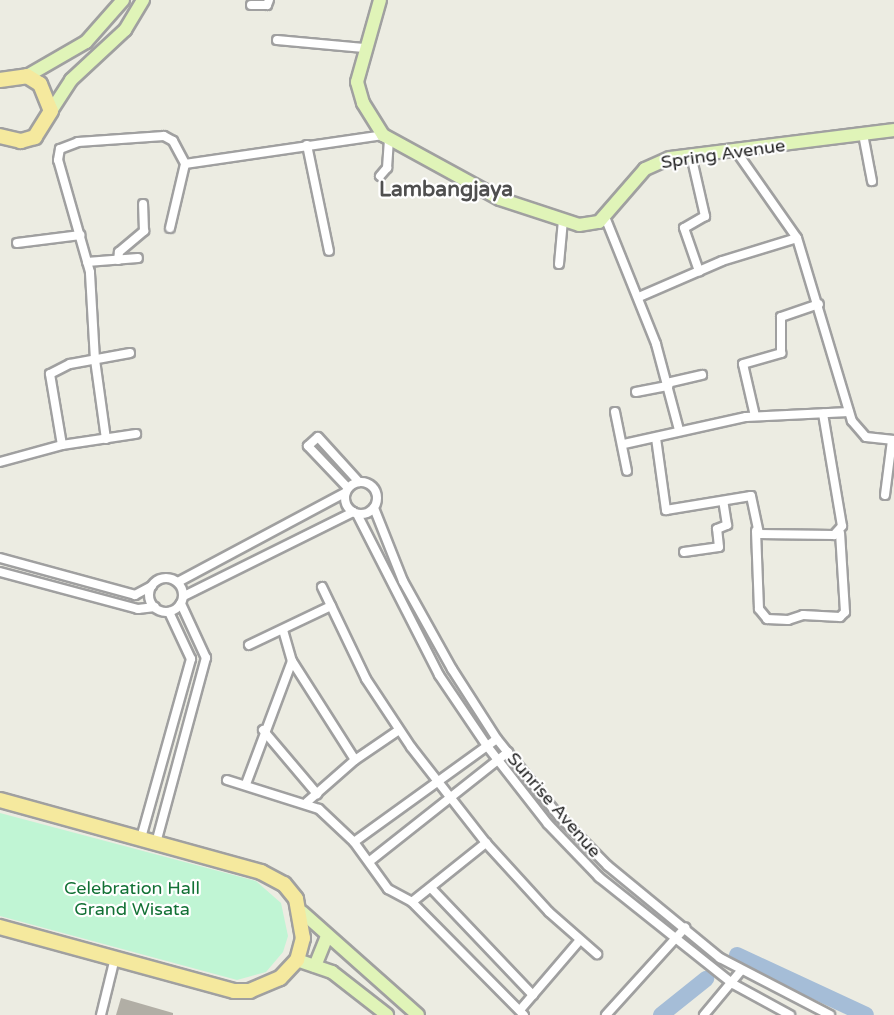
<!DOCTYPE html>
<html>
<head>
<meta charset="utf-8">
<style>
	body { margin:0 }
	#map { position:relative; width:894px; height:1015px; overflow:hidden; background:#ecece2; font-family:"Varela Round",sans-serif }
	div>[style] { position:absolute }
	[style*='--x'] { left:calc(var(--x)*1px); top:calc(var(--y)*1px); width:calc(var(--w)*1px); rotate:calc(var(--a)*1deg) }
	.park>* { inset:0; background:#c0f5d4 }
	.river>* { height:16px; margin:-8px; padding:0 8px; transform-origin:8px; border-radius:8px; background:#a5bdd7 }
	.building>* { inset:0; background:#b1aea5 }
	.roads { filter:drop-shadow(2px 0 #a0a0a0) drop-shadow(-2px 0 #a0a0a0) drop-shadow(0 2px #a0a0a0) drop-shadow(0 -2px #a0a0a0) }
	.street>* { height:8px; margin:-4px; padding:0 4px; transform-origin:4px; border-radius:4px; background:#fff }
	.street>.ring { margin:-4px; padding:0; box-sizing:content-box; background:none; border:8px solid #fff; border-radius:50% }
	.secondary>* { height:12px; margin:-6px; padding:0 6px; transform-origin:6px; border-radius:6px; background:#e0f4b8 }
	.primary>* { height:14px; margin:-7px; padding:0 7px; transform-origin:7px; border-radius:7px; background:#f5e99e }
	span { translate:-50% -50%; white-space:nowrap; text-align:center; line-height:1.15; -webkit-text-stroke:4.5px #fff; paint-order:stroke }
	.street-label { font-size:18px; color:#1c1c1c }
	.park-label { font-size:18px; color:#127135 }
	.quarter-label { font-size:21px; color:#4f4f4f; font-weight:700 }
</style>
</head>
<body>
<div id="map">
	<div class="park">
		<div style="clip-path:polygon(0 813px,256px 881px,281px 903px,288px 936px,283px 952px,266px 972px,237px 980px,0 916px)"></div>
	</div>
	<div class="river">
		<div style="--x:737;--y:955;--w:142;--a:24.9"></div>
		<div style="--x:661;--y:1015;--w:58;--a:-38.7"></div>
	</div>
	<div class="building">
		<div style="clip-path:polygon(121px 998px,173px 1013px,173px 1015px,116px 1015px)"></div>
	</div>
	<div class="roads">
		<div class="street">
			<div style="--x:251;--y:5;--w:16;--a:0"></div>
			<div style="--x:267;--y:5;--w:5;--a:-68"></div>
			<div style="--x:277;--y:40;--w:87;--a:5.3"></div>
			<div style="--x:863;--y:134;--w:48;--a:79.2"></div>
			<div style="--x:307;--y:145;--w:108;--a:78.3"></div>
			<div style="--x:736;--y:151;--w:106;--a:55"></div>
			<div style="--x:797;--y:238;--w:191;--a:73.3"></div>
			<div style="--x:852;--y:421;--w:21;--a:49"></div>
			<div style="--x:866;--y:437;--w:28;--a:6"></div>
			<div style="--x:691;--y:155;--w:63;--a:77.1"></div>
			<div style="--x:705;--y:216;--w:24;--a:150"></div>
			<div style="--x:684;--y:228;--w:46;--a:70.8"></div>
			<div style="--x:380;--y:176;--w:11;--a:-49"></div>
			<div style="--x:387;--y:168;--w:28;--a:-86"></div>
			<div style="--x:605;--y:217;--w:137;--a:68.1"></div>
			<div style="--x:656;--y:344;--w:89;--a:75"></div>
			<div style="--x:170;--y:228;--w:66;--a:-76.8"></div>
			<div style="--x:17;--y:243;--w:64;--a:-7.2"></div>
			<div style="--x:118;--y:260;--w:8;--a:-83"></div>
			<div style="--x:119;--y:252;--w:33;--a:-40"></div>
			<div style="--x:144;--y:231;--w:27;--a:-92"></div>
			<div style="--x:87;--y:262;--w:51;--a:-4.5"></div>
			<div style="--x:559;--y:264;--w:44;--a:-84.8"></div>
			<div style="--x:639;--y:297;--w:90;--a:-23.4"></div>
			<div style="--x:722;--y:261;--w:78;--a:-17"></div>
			<div style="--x:667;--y:383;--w:36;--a:-13"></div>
			<div style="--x:636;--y:392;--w:33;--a:-11"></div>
			<div style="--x:615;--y:412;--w:60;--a:78.5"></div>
			<div style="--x:755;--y:416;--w:53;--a:-103"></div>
			<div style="--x:743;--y:364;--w:40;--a:-16"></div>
			<div style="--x:781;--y:353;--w:36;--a:-90"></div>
			<div style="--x:781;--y:317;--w:40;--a:-18.9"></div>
			<div style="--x:656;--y:438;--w:73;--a:82.1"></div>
			<div style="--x:666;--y:510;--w:86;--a:-9.4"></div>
			<div style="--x:751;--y:496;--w:39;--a:78"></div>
			<div style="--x:759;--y:534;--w:75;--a:0.8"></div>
			<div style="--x:834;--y:535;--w:12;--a:-48"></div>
			<div style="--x:842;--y:526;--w:114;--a:-99.6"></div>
			<div style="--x:106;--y:439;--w:80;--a:-97.9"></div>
			<div style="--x:95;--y:360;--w:88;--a:-93.3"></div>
			<div style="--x:90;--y:272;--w:116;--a:-105.9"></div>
			<div style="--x:58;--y:160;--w:11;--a:-80"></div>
			<div style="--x:60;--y:149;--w:19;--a:-21"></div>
			<div style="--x:78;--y:142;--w:86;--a:-4"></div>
			<div style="--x:164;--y:136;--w:10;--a:29"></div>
			<div style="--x:173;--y:141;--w:26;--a:62"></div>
			<div style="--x:185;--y:164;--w:200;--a:-8.3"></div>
			<div style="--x:624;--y:444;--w:125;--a:-12.5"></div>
			<div style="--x:746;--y:417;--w:103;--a:-2.8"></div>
			<div style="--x:62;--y:445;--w:72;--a:-99.6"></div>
			<div style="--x:50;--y:374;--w:22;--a:-27"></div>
			<div style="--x:70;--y:364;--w:61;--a:-10.4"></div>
			<div style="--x:0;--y:462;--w:64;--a:-15.3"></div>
			<div style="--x:62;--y:445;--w:75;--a:-8.5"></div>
			<div class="ring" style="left:345px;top:482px;width:24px;height:24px"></div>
			<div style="--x:348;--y:488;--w:58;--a:-133.6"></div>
			<div style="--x:308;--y:446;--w:13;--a:-42"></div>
			<div style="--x:318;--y:437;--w:61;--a:47.7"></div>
			<div style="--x:885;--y:495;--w:55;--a:-82.7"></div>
			<div style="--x:374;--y:508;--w:79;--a:68.3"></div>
			<div style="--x:403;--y:581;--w:101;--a:60.9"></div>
			<div style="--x:452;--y:669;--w:83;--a:57.3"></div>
			<div style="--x:497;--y:739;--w:99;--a:51.2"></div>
			<div style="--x:559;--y:816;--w:70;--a:45.6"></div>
			<div style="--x:608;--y:866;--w:145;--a:39.4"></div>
			<div style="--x:720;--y:958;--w:124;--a:27.4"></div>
			<div style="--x:357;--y:514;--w:181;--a:63"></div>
			<div style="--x:439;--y:675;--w:86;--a:55.9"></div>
			<div style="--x:487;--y:746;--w:99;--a:52"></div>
			<div style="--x:548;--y:824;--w:74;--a:46.1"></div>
			<div style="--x:599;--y:877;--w:171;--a:38.6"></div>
			<div style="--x:733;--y:984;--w:65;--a:28.5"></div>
			<div style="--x:756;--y:531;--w:78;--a:87.8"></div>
			<div style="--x:759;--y:609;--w:13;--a:51"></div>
			<div style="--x:767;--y:619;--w:21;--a:3"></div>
			<div style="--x:788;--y:620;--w:16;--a:-18"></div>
			<div style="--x:803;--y:615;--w:37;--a:3"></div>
			<div style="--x:840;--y:617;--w:7;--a:-45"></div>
			<div style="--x:845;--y:612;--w:79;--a:-93.6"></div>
			<div style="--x:684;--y:552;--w:35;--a:-8"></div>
			<div style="--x:719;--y:547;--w:18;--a:-96"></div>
			<div style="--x:717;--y:529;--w:11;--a:-22"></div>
			<div style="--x:727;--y:525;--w:24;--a:-99"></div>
			<div style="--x:0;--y:558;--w:140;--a:15.3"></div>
			<div style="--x:135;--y:595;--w:19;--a:-28"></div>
			<div style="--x:0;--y:572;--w:143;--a:15"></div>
			<div style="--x:138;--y:609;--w:17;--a:-7"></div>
			<div class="ring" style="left:149px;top:578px;width:26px;height:26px"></div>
			<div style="--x:178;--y:582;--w:189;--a:-28.1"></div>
			<div style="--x:322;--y:587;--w:102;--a:64.4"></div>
			<div style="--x:366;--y:679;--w:82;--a:56.5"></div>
			<div style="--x:411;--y:747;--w:122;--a:52"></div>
			<div style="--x:486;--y:843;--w:93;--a:47.6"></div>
			<div style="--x:549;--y:912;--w:64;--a:41.2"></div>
			<div style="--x:184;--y:596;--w:189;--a:-26.4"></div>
			<div style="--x:283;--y:630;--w:32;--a:74"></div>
			<div style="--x:292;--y:661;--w:117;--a:57.5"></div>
			<div style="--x:249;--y:645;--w:91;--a:-25.4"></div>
			<div style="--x:263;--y:730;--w:84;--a:49.8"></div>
			<div style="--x:227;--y:780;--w:96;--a:17.5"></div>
			<div style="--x:319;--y:809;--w:48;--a:43.3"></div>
			<div style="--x:354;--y:842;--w:58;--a:54.1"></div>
			<div style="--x:388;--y:889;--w:27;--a:28"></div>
			<div style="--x:412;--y:902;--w:159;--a:45.3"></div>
			<div style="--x:246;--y:784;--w:131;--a:-69.5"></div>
			<div style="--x:307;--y:802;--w:64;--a:-41.2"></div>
			<div style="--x:355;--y:760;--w:53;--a:-34.3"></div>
			<div style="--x:141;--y:838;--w:186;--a:-74.4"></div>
			<div style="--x:191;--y:659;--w:52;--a:-115.1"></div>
			<div style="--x:354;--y:842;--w:176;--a:-35.8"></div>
			<div style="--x:156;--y:843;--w:192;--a:-74.9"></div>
			<div style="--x:206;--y:658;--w:60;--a:-114.8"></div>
			<div style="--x:370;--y:861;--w:176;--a:-38.3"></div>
			<div style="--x:431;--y:888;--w:148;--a:46.4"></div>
			<div style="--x:412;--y:902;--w:95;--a:-38.6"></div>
			<div style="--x:520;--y:1010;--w:92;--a:-49.4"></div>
			<div style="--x:101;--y:1015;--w:59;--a:-76.2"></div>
			<div style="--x:606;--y:1015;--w:118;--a:-47.8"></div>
			<div style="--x:704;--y:1015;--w:56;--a:-50.1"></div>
		</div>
		<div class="secondary">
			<div style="--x:380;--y:0;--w:85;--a:105.7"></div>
			<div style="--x:357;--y:82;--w:22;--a:74"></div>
			<div style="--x:363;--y:103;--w:38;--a:58"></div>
			<div style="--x:383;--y:135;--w:133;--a:28.7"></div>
			<div style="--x:500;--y:199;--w:83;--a:18.2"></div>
			<div style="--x:579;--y:225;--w:20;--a:-9"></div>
			<div style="--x:599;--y:222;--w:70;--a:-49"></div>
			<div style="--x:645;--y:169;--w:27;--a:-24"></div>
			<div style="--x:670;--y:158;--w:226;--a:-7.1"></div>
			<div style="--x:27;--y:76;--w:68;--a:-30"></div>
			<div style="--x:86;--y:42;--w:56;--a:-48.6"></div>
			<div style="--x:51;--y:111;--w:37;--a:-57"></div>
			<div style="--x:71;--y:80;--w:74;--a:-42.8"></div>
			<div style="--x:125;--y:30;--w:35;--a:-59"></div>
			<div style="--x:302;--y:912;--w:155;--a:41.6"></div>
			<div style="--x:297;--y:960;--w:37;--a:19"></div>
			<div style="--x:332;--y:972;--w:70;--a:38"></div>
			<div style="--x:315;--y:966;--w:31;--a:-68"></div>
		</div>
		<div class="primary">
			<div style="--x:0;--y:80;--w:27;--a:-8"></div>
			<div style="--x:27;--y:76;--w:15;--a:32"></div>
			<div style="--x:40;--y:84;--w:29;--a:68"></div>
			<div style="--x:51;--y:111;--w:31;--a:122"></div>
			<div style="--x:35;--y:137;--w:15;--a:164"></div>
			<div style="--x:21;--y:141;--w:22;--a:-167"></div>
			<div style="--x:0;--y:800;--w:271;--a:15.4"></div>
			<div style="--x:261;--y:872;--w:26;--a:28"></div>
			<div style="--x:284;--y:884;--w:19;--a:51"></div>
			<div style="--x:296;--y:899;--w:40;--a:80"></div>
			<div style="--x:303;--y:938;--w:23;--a:105"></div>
			<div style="--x:297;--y:960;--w:25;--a:133"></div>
			<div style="--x:280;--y:978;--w:33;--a:157"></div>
			<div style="--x:250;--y:991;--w:16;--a:180"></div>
			<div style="--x:234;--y:991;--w:243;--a:-164.7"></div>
		</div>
	</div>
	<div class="street-label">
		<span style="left:723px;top:154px;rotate:-8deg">Spring Avenue</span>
		<span style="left:554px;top:805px;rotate:49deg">Sunrise Avenue</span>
	</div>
	<div class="park-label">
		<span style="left:132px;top:899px">Celebration Hall<br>Grand Wisata</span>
	</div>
	<div class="quarter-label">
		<span style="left:446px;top:190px">Lambangjaya</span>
	</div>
</div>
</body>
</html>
